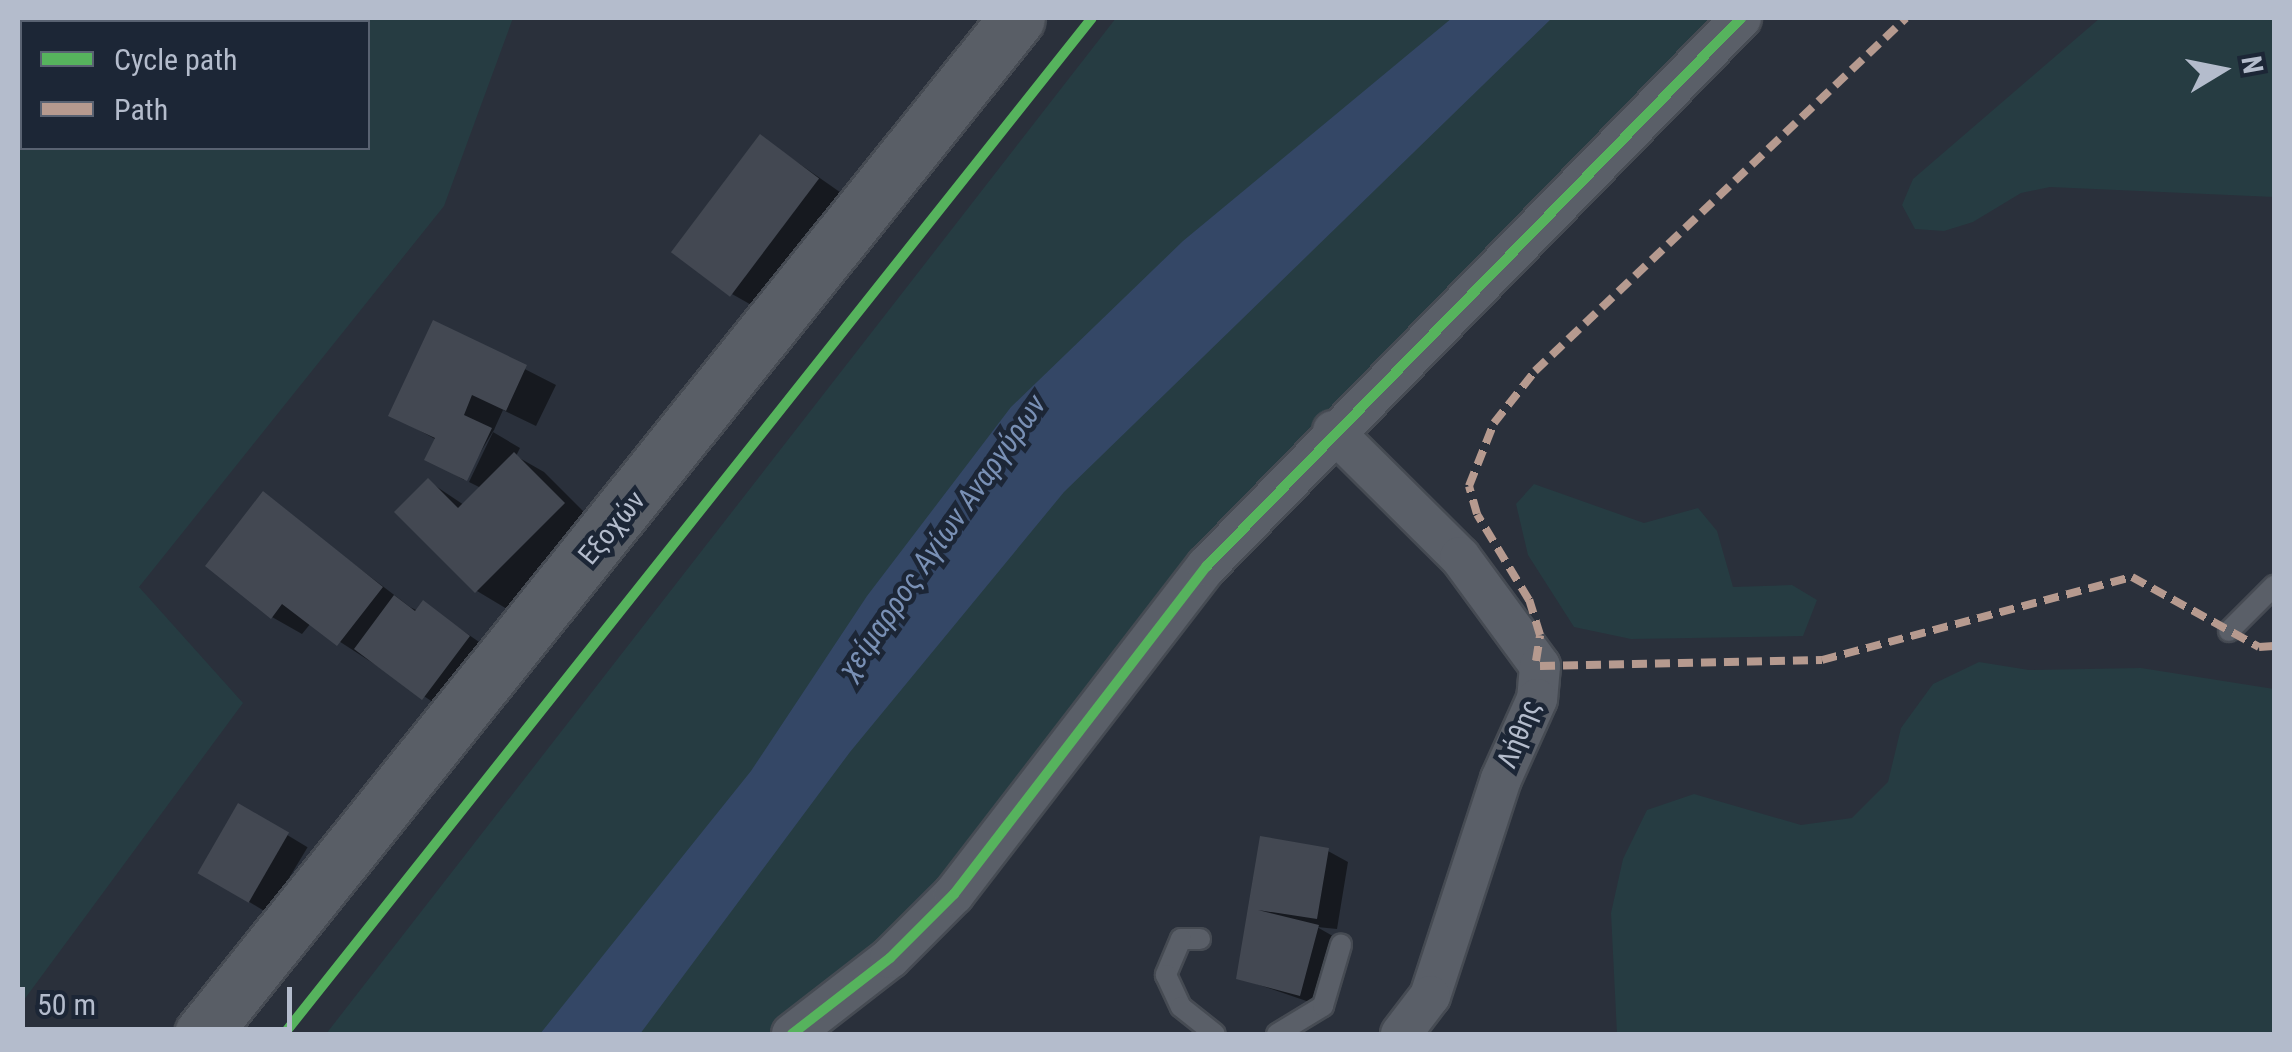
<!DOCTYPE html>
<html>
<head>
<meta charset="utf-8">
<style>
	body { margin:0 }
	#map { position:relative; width:2292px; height:1052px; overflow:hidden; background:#2a303b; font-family:"Roboto Condensed",sans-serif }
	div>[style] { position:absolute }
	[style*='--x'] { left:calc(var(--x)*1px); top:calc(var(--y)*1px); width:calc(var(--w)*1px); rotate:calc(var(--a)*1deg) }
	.green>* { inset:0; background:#263c42 }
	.water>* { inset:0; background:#344766 }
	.shadow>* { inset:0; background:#0007; transform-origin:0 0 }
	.building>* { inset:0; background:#434852; transform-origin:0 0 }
	.roads { filter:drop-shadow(2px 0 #464b53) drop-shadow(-2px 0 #464b53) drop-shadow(0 2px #464b53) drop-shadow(0 -2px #464b53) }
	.lane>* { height:20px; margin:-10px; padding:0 10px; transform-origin:10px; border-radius:10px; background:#5a5f68 }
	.street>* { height:40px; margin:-20px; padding:0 20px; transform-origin:20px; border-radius:20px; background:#5a5f68 }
	.secondary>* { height:55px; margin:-27.5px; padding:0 27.5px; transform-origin:27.5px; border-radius:27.5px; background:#595e66 }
	.quiet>* { height:8px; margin-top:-4px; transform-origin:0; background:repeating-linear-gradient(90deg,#b69a8f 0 15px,transparent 0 23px) }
	.cycleway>* { height:10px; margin:-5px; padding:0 5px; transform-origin:5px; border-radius:5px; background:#56b35d }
	span { translate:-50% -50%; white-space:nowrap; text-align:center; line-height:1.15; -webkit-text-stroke:9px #1c2636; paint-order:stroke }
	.street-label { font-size:28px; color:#b4bccc }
	.water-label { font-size:30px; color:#7990b5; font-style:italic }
	.frame { position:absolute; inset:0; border:20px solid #b4bccc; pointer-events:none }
	.legend { position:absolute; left:20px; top:20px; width:350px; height:130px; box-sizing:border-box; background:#1c2636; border:2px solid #596272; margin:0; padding:12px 18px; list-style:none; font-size:30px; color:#b4bccc }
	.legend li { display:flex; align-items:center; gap:20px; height:50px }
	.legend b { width:50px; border:2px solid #596272 }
	.north { position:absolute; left:2172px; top:20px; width:100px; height:100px; -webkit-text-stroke:8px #1c2636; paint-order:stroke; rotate:80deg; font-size:28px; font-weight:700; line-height:40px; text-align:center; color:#b4bccc }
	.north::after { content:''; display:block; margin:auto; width:35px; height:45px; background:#b4bccc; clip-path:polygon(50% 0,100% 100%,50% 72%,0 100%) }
	.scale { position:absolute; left:20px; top:987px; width:272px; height:45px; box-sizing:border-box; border:5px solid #b4bccc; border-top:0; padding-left:12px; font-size:30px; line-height:35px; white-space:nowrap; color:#b4bccc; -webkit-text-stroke:8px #1c2636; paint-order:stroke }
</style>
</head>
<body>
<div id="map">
	<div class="green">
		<div style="clip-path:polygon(evenodd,18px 18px,513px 18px,444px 206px,139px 587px,243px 703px,18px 1008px,18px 18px,22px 22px,368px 22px,368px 148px,22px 148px,22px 22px)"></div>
		<div style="clip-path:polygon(1116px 18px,1723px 18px,1201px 546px,964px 860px,834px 988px,768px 1034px,326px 1034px)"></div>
		<div style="clip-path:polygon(2100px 18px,2274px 18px,2274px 197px,2050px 187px,2021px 193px,1973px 222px,1944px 231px,1915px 229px,1902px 205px,1913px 179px)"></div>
		<div style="clip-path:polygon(1534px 484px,1644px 523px,1698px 508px,1717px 531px,1733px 587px,1792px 585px,1817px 600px,1803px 636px,1631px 639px,1574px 627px,1528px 555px,1516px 504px)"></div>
		<div style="clip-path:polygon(1979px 662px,2029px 670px,2141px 668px,2274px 689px,2274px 1034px,1617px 1034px,1611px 913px,1623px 859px,1647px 810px,1694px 794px,1801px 825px,1852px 818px,1888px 782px,1901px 728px,1933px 684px)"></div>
	</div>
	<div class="water">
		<div style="clip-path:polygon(1452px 18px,1552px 18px,1064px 492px,850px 752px,640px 1034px,540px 1034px,751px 771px,867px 596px,1011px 407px,1183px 241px)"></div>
	</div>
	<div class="shadow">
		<div style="clip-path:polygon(761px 137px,847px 197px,762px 311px,732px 294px)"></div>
		<div style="clip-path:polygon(435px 323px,556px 385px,536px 426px,503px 410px,493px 432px,520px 448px,516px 456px,544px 472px,593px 521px,507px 609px,477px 591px,398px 512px,428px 481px,464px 505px,481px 488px,469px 482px,495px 428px,464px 480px,428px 459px,437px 440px,391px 415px)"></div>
		<div style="clip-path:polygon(263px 495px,410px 607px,418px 611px,424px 604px,498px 655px,453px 715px,311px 623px,302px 634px,272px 617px)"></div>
		<div style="left:239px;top:806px;width:80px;height:77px;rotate:31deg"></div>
		<div style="clip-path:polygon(1263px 839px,1328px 851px,1348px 862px,1337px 929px,1317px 927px,1338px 939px,1321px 1006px,1239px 978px)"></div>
	</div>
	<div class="building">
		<div style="left:760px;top:134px;width:74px;height:148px;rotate:37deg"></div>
		<div style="clip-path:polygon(433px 320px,527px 365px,506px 411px,472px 395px,464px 415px,492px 428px,467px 481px,424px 460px,435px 438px,388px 416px)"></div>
		<div style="clip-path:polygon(514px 452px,565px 503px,475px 593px,394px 512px,428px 478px,458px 508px)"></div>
		<div style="clip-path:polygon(263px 491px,383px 587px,337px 646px,282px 604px,271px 619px,205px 566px)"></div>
		<div style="clip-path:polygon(394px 595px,415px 611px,423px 600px,470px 636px,422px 700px,354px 649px)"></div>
		<div style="left:238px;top:803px;width:59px;height:81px;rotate:30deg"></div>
		<div style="clip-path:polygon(1260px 836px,1329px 848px,1317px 919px,1258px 910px,1319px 925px,1300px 996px,1236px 979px)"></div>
	</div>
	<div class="roads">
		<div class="lane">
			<div style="--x:2229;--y:631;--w:64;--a:-45"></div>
			<div style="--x:1200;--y:939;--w:19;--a:180"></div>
			<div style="--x:1181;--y:939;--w:39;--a:113"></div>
			<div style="--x:1166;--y:975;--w:35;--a:65"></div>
			<div style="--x:1181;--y:1007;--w:43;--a:38.5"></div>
			<div style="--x:1277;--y:1034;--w:54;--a:-31.3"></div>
			<div style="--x:1323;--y:1006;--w:64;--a:-73.6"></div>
		</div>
		<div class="street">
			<div style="--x:1333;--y:431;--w:179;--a:44.8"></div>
			<div style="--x:1460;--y:557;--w:135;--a:53.7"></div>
			<div style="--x:1540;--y:666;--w:33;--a:95"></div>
			<div style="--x:1537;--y:699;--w:88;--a:114.2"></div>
			<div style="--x:1501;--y:779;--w:228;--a:108.1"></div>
			<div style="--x:1430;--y:996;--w:48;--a:127.3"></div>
			<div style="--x:792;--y:1034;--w:124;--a:-37.8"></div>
			<div style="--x:890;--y:958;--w:91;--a:-45"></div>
			<div style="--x:954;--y:894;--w:414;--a:-52.4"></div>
			<div style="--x:1207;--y:566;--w:765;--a:-45.74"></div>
		</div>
		<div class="secondary">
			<div style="--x:202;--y:1034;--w:1302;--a:-51.26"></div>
		</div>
	</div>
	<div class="quiet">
		<div style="--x:1536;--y:661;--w:26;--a:-81"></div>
		<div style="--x:1540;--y:635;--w:37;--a:-107"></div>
		<div style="--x:1529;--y:600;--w:100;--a:-121.2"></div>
		<div style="--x:1477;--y:514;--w:29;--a:-106"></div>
		<div style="--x:1469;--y:486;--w:68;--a:-68.4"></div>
		<div style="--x:1494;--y:423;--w:66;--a:-51.7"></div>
		<div style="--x:1535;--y:371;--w:512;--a:-43.58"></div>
		<div style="--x:1540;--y:666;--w:282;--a:-1.2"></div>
		<div style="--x:1822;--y:660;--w:321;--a:-15"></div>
		<div style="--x:2132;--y:577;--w:145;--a:28.9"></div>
		<div style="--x:2259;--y:647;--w:15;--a:-4"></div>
	</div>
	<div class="cycleway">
		<div style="--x:284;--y:1034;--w:1298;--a:-51.51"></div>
		<div style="--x:792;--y:1034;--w:124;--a:-37.8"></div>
		<div style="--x:890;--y:958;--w:91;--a:-45"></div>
		<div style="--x:954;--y:894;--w:414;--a:-52.4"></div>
		<div style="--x:1207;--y:566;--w:765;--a:-45.74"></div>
	</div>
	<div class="street-label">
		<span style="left:612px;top:528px;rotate:-50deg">Εξοχών</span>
		<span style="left:1519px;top:734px;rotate:-68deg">Λήθης</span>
	</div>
	<div class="water-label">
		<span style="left:942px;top:537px;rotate:-55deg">χείμαρρος Αγίων Αναργύρων</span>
	</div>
	<div class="frame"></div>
	<ul class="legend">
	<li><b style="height:12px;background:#56b35d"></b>Cycle path</li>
	<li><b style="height:12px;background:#b69a8f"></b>Path</li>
	</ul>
	<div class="north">N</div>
	<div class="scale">50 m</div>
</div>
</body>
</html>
